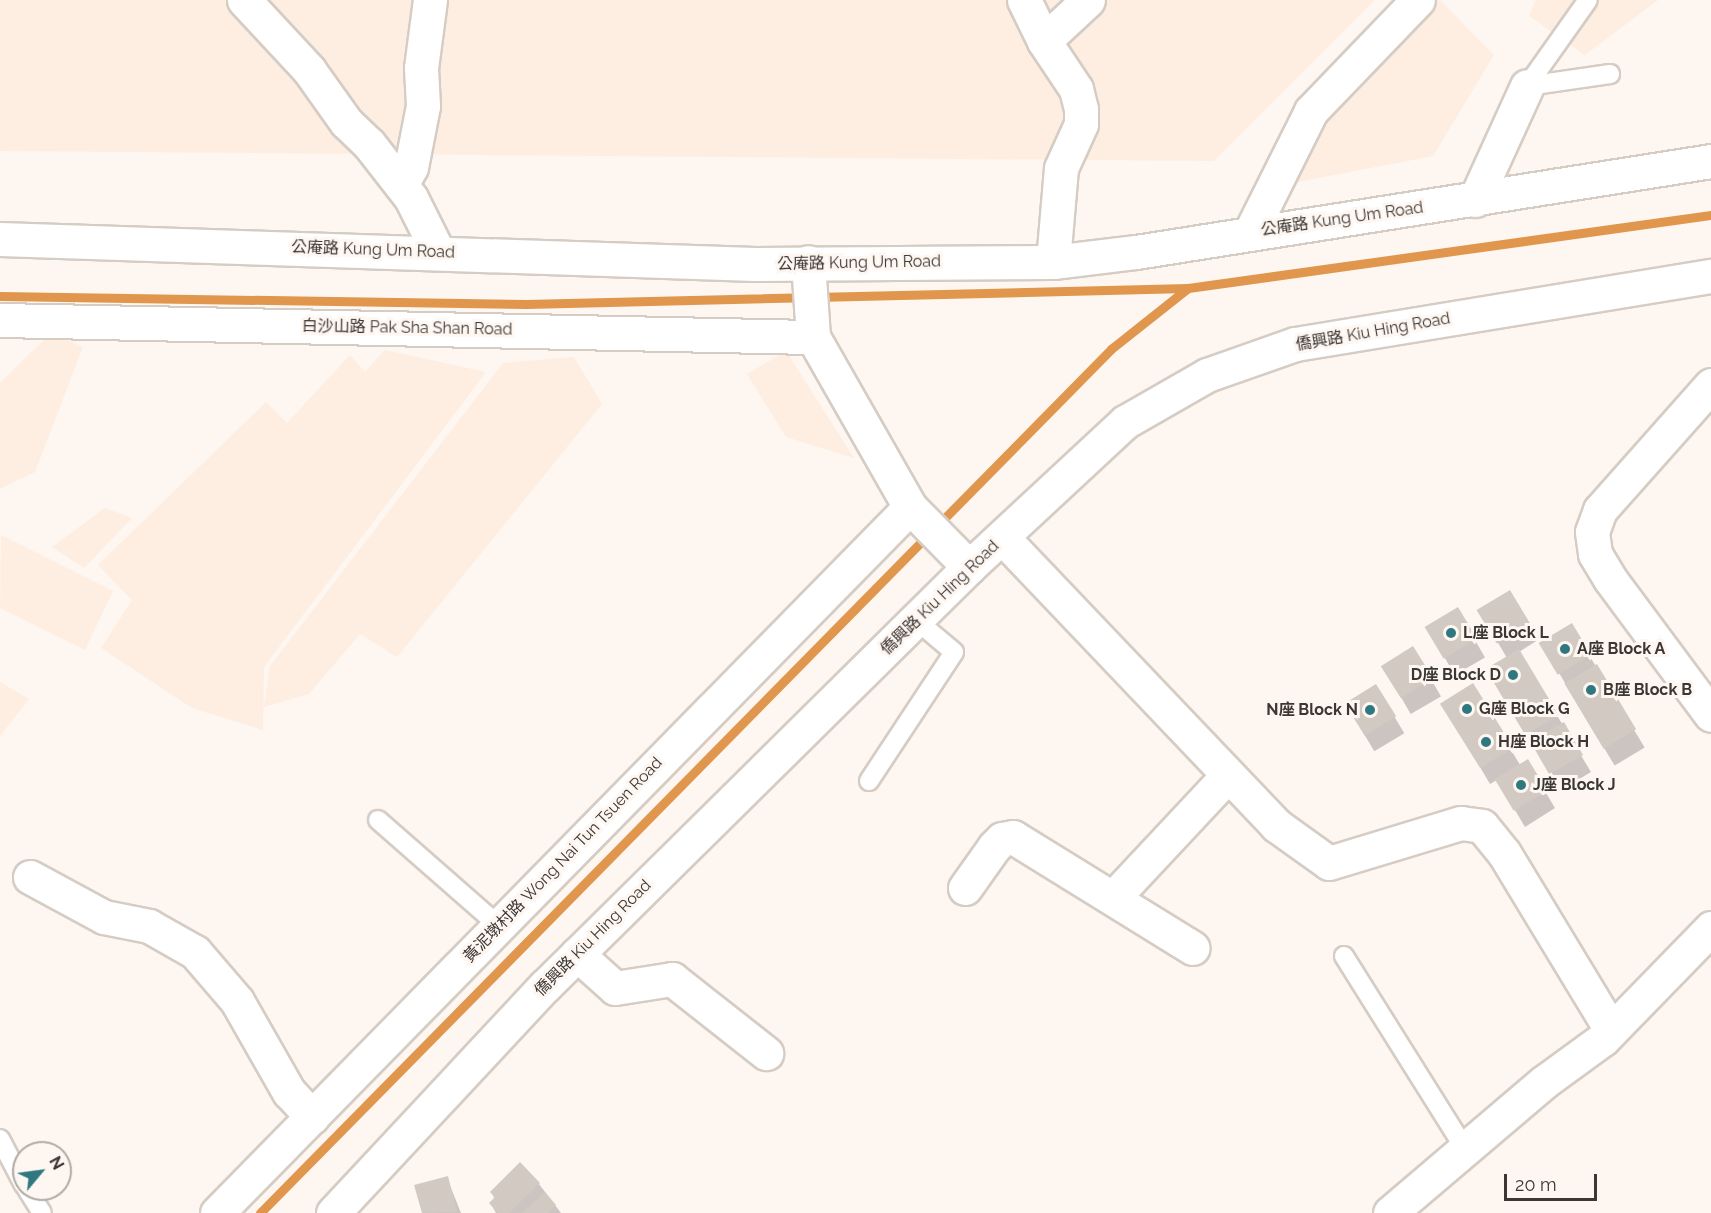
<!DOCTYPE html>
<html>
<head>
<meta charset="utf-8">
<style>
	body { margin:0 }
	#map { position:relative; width:1711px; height:1213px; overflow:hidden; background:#fef6f0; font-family:Raleway,"Noto Sans TC",sans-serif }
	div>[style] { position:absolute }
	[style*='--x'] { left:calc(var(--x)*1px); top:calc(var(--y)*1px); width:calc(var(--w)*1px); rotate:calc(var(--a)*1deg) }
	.built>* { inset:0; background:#fdeee1 }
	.shadow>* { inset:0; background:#0003; transform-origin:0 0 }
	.stream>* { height:9px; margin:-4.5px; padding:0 4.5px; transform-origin:4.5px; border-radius:4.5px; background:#e0964d }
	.building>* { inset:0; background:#d2c9c2; transform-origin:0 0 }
	.roads { filter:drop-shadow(2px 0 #d5ccc4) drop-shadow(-2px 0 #d5ccc4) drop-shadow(0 2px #d5ccc4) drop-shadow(0 -2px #d5ccc4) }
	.service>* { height:18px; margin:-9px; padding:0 9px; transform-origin:9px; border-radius:9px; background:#fff }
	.minor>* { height:33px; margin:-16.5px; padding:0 16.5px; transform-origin:16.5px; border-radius:16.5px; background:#fff }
	.tertiary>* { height:33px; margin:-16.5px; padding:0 16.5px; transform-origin:16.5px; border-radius:16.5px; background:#fff }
	.dots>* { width:16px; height:16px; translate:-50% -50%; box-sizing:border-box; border:3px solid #fef6f0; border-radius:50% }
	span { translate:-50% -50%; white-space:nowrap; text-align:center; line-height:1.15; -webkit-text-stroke:6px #fef6f0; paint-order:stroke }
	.street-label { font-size:16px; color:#3a3734 }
	.poi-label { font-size:16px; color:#3a3734; font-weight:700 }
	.left { translate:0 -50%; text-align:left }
	.right { translate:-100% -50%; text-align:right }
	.north { position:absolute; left:12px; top:1141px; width:60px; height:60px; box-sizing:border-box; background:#fef6f0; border:2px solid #b0aaa5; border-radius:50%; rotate:61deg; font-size:16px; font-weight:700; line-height:24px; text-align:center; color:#3a3734 }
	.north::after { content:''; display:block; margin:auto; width:21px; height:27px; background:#307881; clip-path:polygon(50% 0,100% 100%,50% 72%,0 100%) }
	.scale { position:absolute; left:1504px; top:1174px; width:93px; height:27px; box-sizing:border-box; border:3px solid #3a3734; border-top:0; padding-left:8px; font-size:18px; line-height:21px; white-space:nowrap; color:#3a3734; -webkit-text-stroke:4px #fef6f0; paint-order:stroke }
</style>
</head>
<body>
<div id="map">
	<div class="built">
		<div style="clip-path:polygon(0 0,1375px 0,1214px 161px,0 151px)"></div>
		<div style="clip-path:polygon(1440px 0,1494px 55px,1433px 156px,1298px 182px,1308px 143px)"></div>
		<div style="clip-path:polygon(1536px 0,1658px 0,1585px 55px,1529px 16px)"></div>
		<div style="clip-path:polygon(51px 333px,83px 347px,35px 472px,0 489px,0 383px)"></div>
		<div style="clip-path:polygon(385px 350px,486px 372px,264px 667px,263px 730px,192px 708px,101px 648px,132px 600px,98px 565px,266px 402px,287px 423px,350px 355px,365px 372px)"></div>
		<div style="clip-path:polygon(786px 351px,854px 458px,786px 437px,747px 374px)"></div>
		<div style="clip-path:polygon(574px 357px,602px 404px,397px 657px,360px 634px,309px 694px,264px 707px,270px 666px,503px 363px)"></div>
		<div style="clip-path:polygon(105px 508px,132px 518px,84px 568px,52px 547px)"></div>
		<div style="clip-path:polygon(1px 535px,113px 591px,85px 650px,0 608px)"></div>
		<div style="clip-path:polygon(0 682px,29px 699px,0 736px)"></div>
	</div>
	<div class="shadow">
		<div style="clip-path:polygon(1509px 592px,1538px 640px,1519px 652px,1591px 772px,1561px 790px,1488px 670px,1507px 658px,1479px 611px)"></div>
		<div style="left:1457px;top:609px;width:56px;height:35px;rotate:60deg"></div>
		<div style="left:1571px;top:625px;width:143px;height:35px;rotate:59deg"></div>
		<div style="left:1413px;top:648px;width:56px;height:35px;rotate:60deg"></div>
		<div style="clip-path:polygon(1473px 685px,1520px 765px,1527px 761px,1555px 808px,1525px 827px,1497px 780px,1490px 784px,1442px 703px)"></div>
		<div style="left:1376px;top:686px;width:55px;height:35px;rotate:59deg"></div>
		<div style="clip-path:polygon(447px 1178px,461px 1213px,423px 1213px,416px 1186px)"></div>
		<div style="clip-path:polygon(539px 1184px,561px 1213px,496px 1213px,491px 1204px,495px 1199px,491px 1192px)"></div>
	</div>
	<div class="stream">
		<div style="--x:0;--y:296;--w:526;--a:0.87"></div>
		<div style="--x:526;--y:304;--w:662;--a:-1.38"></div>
		<div style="--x:1188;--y:288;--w:528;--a:-7.95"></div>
		<div style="--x:260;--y:1213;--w:1213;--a:-45.43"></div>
		<div style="--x:1111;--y:349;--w:98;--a:-38.4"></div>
	</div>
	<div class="building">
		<div style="left:1510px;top:590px;width:39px;height:39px;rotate:59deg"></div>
		<div style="left:1458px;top:607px;width:37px;height:39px;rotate:59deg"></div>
		<div style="left:1572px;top:623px;width:37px;height:39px;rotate:59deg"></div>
		<div style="left:1413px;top:646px;width:38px;height:38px;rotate:58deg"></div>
		<div style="left:1519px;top:649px;width:77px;height:39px;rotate:59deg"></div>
		<div style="left:1597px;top:664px;width:76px;height:38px;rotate:59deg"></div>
		<div style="left:1473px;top:683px;width:76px;height:39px;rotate:58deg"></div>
		<div style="left:1376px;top:684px;width:38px;height:37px;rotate:58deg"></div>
		<div style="left:1564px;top:722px;width:38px;height:39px;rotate:60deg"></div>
		<div style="left:1528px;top:759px;width:37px;height:39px;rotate:59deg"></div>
		<div style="clip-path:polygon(520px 1162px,540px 1183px,509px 1213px,498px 1213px,489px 1203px,495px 1197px,490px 1192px)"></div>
		<div style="clip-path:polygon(448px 1176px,457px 1212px,422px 1213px,414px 1185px)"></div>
		<div style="clip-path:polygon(545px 1192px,556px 1205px,548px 1213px,522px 1213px)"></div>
	</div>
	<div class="roads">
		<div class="service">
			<div style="--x:1527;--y:86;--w:105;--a:-54.7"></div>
			<div style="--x:1527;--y:86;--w:84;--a:-8.2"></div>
			<div style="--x:869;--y:781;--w:154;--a:-56.6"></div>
			<div style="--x:954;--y:652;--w:50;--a:-139.9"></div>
			<div style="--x:378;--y:820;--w:161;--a:41.2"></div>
			<div style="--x:1344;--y:956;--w:228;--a:57.9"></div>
			<div style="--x:0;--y:1139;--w:52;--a:62.4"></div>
			<div style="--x:27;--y:1189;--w:28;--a:58"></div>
		</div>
		<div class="minor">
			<div style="--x:244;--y:0;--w:96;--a:47.1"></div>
			<div style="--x:309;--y:70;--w:64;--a:54.6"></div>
			<div style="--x:346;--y:122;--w:32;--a:44"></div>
			<div style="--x:369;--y:144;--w:68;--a:52.1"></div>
			<div style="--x:411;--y:198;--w:60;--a:63.4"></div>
			<div style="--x:1024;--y:0;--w:46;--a:64"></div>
			<div style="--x:1044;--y:41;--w:58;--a:56.3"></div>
			<div style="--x:1076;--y:89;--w:21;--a:76"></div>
			<div style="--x:1081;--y:109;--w:15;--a:90"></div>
			<div style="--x:1081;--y:124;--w:48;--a:114.4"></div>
			<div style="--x:1061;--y:168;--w:94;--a:94.9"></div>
			<div style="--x:1044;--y:41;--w:60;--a:-43"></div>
			<div style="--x:401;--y:185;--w:21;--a:-61"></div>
			<div style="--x:411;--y:167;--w:62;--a:-78.9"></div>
			<div style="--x:423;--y:106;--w:38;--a:-93"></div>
			<div style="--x:421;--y:68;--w:69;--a:-82.5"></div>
			<div style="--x:1475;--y:200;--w:125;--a:-65.5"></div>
			<div style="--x:1250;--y:233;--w:136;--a:-63.4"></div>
			<div style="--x:1311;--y:111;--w:154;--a:-46.1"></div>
			<div style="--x:0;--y:320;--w:813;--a:1.2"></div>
			<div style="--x:1711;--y:385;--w:167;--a:131.6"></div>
			<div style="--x:1600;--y:510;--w:23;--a:110"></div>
			<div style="--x:1592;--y:532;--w:22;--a:82"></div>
			<div style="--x:1595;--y:554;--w:29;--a:59"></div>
			<div style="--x:1610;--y:579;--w:169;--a:53.4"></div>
			<div style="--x:910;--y:507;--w:84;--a:45.5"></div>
			<div style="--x:1002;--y:537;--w:398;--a:46.4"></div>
			<div style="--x:1276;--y:825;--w:65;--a:35.6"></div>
			<div style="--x:1329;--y:863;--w:138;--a:-16.9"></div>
			<div style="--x:1461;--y:823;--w:21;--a:8"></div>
			<div style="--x:1482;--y:826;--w:35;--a:51"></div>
			<div style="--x:1504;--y:853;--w:207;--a:58.8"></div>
			<div style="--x:30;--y:877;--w:84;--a:28.4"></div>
			<div style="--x:104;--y:917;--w:46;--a:11.3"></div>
			<div style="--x:149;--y:926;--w:53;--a:29.5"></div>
			<div style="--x:195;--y:952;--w:65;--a:49.4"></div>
			<div style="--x:237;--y:1001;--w:105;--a:60.3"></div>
			<div style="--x:289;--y:1092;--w:34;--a:47"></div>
			<div style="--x:965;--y:888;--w:50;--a:-54.7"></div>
			<div style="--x:994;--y:847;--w:11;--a:-45"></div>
			<div style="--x:1002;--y:839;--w:11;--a:-10"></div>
			<div style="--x:1013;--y:837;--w:211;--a:31.7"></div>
			<div style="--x:1113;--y:898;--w:167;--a:-46.9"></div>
			<div style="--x:577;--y:954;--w:51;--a:41.8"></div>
			<div style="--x:615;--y:988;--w:58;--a:-9"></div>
			<div style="--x:672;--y:979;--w:120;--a:38.2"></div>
			<div style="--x:217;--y:1213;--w:989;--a:-45.53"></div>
			<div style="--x:910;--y:507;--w:196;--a:-119.7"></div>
			<div style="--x:813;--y:337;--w:75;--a:-93.8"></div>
			<div style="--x:333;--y:1213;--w:311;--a:-47"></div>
			<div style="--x:545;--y:986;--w:596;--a:-44.66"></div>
			<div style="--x:969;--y:567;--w:213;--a:-42.9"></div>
			<div style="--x:1125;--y:422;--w:95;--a:-29.8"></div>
			<div style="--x:1207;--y:375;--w:93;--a:-19.4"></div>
			<div style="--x:1295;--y:344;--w:422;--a:-9.3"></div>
			<div style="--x:1390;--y:1213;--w:202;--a:-40.4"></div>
			<div style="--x:1544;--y:1082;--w:73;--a:-36.1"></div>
			<div style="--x:1603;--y:1039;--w:155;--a:-45.8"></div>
		</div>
		<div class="tertiary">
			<div style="--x:0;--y:239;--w:755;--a:1.9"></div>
			<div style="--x:755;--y:264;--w:298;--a:-0.4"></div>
			<div style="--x:1053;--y:262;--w:84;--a:-6.9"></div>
			<div style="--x:1136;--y:252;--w:582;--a:-8.99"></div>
		</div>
	</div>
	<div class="dots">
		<div style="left:1451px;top:633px;background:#307881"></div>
		<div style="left:1565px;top:649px;background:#307881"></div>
		<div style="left:1513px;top:675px;background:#307881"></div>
		<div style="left:1591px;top:690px;background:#307881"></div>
		<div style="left:1467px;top:709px;background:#307881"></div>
		<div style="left:1370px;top:710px;background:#307881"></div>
		<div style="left:1486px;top:742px;background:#307881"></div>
		<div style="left:1521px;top:785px;background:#307881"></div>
	</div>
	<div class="street-label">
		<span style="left:1342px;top:219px;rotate:-8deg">公庵路 Kung Um Road</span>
		<span style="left:373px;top:250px;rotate:2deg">公庵路 Kung Um Road</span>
		<span style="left:859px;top:263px;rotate:-1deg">公庵路 Kung Um Road</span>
		<span style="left:407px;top:328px;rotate:1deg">白沙山路 Pak Sha Shan Road</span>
		<span style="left:1373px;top:332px;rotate:-10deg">僑興路 Kiu Hing Road</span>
		<span style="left:940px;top:598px;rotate:-44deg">僑興路 Kiu Hing Road</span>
		<span style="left:563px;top:860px;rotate:-46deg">黃泥墩村路 Wong Nai Tun Tsuen Road</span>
		<span style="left:593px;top:938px;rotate:-45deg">僑興路 Kiu Hing Road</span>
	</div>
	<div class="poi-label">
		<span class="left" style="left:1463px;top:633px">L座 Block L</span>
		<span class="left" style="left:1577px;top:649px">A座 Block A</span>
		<span class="right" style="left:1501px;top:675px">D座 Block D</span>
		<span class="left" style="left:1603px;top:690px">B座 Block B</span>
		<span class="left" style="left:1479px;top:709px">G座 Block G</span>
		<span class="right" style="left:1358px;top:710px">N座 Block N</span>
		<span class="left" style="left:1498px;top:742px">H座 Block H</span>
		<span class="left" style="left:1533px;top:785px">J座 Block J</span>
	</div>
	<div class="north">N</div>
	<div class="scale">20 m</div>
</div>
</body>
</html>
